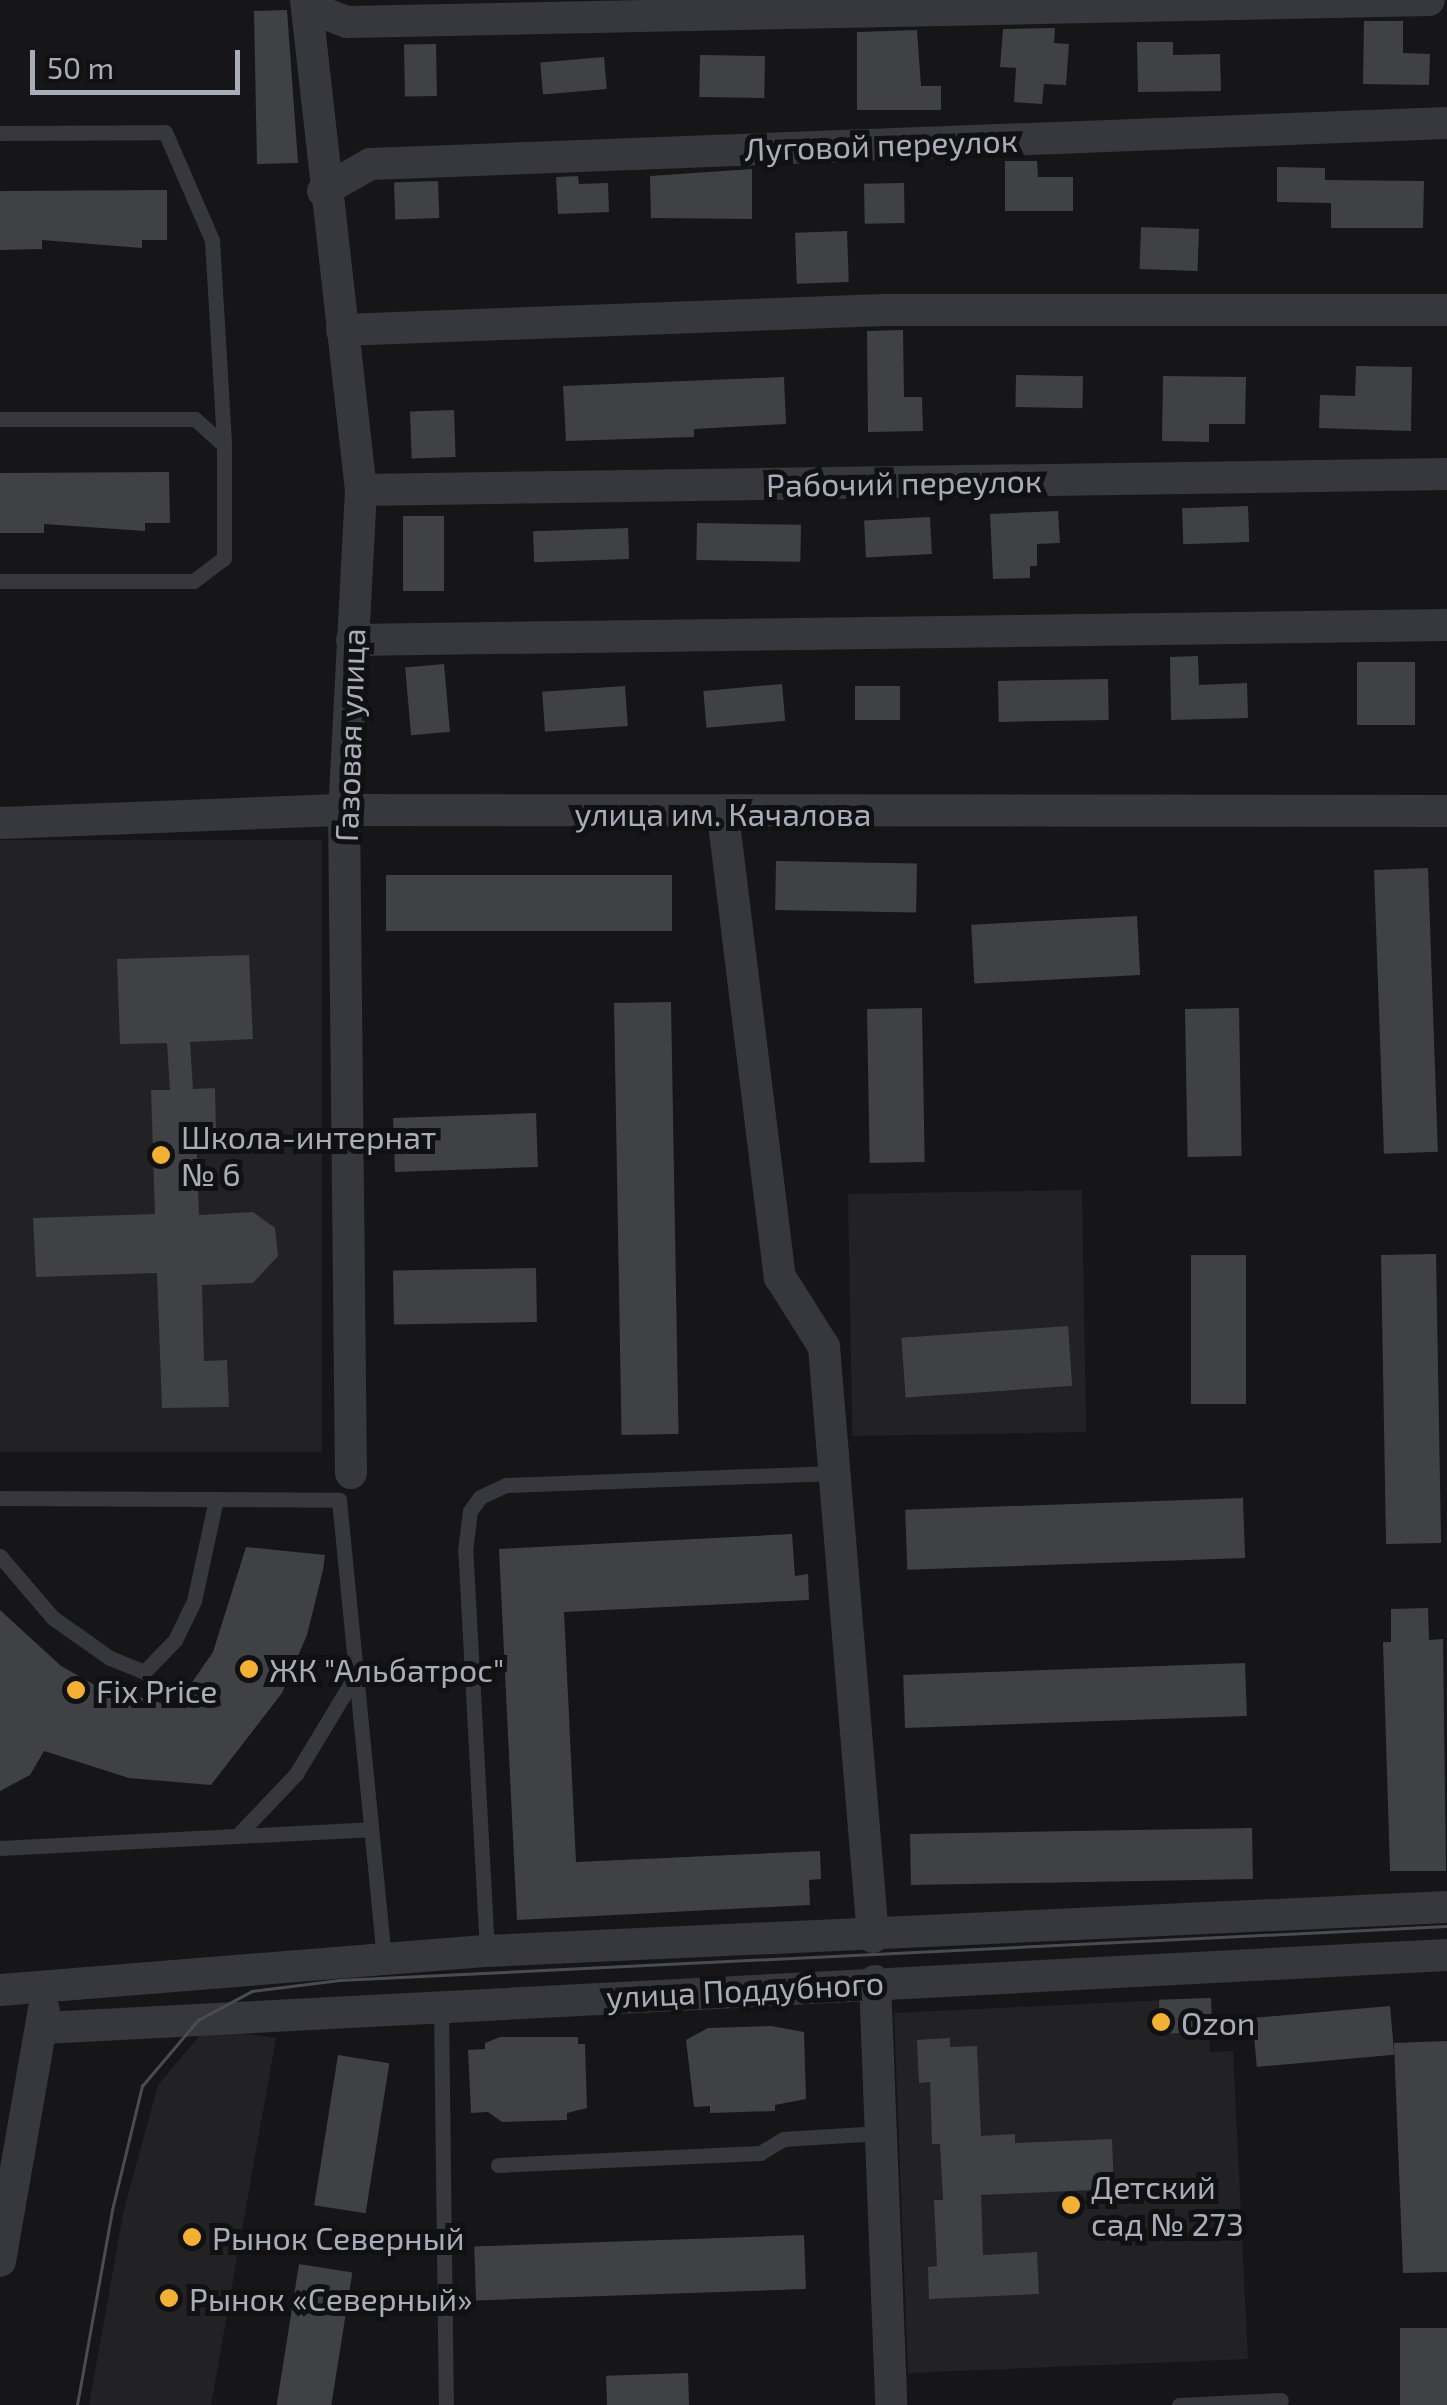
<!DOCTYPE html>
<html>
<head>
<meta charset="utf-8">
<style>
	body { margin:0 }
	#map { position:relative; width:1447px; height:2405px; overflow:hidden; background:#161618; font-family:"Exo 2",sans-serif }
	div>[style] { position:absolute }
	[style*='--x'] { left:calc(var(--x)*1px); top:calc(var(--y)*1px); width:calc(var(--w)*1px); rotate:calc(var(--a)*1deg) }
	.built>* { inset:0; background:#222225; transform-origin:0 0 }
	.building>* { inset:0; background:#404145; transform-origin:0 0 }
	.service>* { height:15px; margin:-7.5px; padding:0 7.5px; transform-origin:7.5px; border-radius:7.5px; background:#37383d }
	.minor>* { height:32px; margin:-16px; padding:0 16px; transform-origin:16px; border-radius:16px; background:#37383d }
	.tram>* { height:2.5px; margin:-1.25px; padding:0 1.25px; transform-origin:1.25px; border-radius:1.25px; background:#4a4c52 }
	.dots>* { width:28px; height:28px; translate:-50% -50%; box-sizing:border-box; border:5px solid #111113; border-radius:50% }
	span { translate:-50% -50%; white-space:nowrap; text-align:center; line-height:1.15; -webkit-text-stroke:10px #111113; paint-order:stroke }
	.street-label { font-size:32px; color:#a8adb8 }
	.poi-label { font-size:32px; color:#a8adb8 }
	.left { translate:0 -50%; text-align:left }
	.scale { position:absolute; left:30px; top:50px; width:210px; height:45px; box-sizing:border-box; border:5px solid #a8adb8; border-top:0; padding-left:12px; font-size:30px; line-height:35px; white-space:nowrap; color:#a8adb8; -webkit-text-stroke:8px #111113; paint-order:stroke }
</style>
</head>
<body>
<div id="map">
	<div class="built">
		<div style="left:322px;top:840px;width:612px;height:323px;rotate:90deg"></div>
		<div style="left:1082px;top:1190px;width:242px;height:234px;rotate:89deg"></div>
		<div style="clip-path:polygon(1207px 1998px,1210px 2052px,1233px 2051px,1248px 2359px,908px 2373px,894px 2013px)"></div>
		<div style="clip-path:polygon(205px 2029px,276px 2038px,211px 2405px,89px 2405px,124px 2209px,158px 2085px)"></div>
	</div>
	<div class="building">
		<div style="clip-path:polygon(287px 10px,298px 163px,257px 164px,254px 11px)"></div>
		<div style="clip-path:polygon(1364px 21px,1403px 21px,1403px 53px,1430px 54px,1429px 85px,1363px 84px)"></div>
		<div style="clip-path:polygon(1055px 28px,1054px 43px,1069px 44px,1066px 85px,1044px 84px,1042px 104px,1014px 102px,1016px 68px,1000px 67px,1003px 29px)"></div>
		<div style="clip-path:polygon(917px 30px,921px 86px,941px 86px,941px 110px,857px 110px,857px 32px)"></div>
		<div style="clip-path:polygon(1137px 42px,1173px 42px,1173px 55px,1220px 54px,1221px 91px,1138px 92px)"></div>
		<div style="left:436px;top:44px;width:52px;height:32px;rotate:89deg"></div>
		<div style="left:700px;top:55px;width:65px;height:42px;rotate:1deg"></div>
		<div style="left:604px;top:57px;width:32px;height:64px;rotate:85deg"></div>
		<div style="clip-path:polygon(1005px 161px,1037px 161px,1038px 177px,1073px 177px,1073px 211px,1005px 211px)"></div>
		<div style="clip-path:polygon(1277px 167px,1325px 168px,1325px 180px,1424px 181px,1423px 228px,1331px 228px,1331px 203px,1277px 202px)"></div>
		<div style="clip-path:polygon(752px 169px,752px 219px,651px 218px,650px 176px)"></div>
		<div style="clip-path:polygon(578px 176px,579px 184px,608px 183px,609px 212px,558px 214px,556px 177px)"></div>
		<div style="left:438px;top:181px;width:37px;height:44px;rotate:88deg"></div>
		<div style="left:904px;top:183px;width:40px;height:40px;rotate:89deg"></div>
		<div style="clip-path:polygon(167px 190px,167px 240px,142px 240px,142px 248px,42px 240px,42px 249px,0 250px,0 191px)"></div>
		<div style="left:1141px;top:227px;width:58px;height:42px;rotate:2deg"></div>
		<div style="left:847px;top:231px;width:51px;height:52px;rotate:88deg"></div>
		<div style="clip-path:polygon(903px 330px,904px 397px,922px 397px,923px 431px,868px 432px,867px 331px)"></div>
		<div style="clip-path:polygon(1356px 366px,1412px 367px,1411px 431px,1319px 428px,1320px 395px,1355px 396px)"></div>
		<div style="left:1016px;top:375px;width:67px;height:32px;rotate:1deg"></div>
		<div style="clip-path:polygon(1163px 376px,1246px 377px,1245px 424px,1209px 424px,1209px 442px,1162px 441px)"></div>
		<div style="clip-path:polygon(784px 377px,786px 424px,694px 429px,694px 437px,566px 441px,563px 386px)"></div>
		<div style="left:454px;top:410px;width:47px;height:44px;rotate:88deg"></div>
		<div style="clip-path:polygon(169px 472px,170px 523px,145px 523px,145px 531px,44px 524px,44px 533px,0 533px,0 473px)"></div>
		<div style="left:1248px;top:506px;width:36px;height:66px;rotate:88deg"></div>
		<div style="clip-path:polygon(1058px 511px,1060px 543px,1037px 544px,1037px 566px,1030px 566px,1030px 578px,993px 579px,990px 514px)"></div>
		<div style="left:403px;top:516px;width:41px;height:75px"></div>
		<div style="left:930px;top:517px;width:37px;height:66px;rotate:87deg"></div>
		<div style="left:697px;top:523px;width:104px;height:37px;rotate:1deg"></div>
		<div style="left:628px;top:528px;width:31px;height:95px;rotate:88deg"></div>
		<div style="clip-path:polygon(1198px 656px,1199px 685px,1247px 683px,1248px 718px,1171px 720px,1170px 657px)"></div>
		<div style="left:1357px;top:662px;width:58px;height:63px"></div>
		<div style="left:444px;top:664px;width:68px;height:39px;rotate:85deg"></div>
		<div style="left:1108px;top:679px;width:41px;height:110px;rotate:89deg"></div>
		<div style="left:782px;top:684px;width:37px;height:79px;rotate:85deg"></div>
		<div style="left:625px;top:686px;width:40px;height:83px;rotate:86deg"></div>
		<div style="left:900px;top:686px;width:34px;height:45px;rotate:90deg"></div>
		<div style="left:776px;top:861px;width:141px;height:49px;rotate:1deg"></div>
		<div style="left:1428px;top:868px;width:284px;height:54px;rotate:88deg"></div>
		<div style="left:672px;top:875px;width:56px;height:286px;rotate:90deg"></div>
		<div style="left:1137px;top:916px;width:59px;height:166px;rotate:87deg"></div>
		<div style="clip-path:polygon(249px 955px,253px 1039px,190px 1042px,193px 1089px,215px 1088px,216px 1131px,196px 1131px,199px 1215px,253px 1212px,275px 1228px,278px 1256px,253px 1283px,202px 1285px,204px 1361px,227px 1360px,229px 1407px,162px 1408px,157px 1273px,36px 1277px,33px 1218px,155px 1214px,151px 1090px,170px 1090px,167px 1043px,120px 1044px,117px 959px)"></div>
		<div style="left:671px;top:1002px;width:432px;height:57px;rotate:89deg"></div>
		<div style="left:922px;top:1008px;width:154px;height:55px;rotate:89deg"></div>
		<div style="left:1239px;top:1008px;width:148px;height:54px;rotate:89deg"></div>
		<div style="left:536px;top:1113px;width:54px;height:143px;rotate:88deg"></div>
		<div style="left:1436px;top:1254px;width:289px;height:55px;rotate:89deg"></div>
		<div style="left:1191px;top:1255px;width:55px;height:149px"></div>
		<div style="left:536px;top:1268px;width:54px;height:143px;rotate:89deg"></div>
		<div style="left:1068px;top:1326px;width:60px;height:167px;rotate:86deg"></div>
		<div style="left:1243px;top:1498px;width:60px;height:338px;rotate:88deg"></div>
		<div style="clip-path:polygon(792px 1534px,795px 1576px,808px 1574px,809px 1600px,564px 1612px,576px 1862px,820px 1851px,821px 1879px,809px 1880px,810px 1905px,517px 1920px,499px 1549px)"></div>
		<div style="clip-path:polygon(246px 1547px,325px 1555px,323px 1570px,307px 1635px,282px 1693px,211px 1785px,129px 1778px,44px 1751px,30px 1775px,0 1791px,0 1610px,61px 1666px,93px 1684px,175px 1707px,213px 1652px)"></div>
		<div style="clip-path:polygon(1428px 1608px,1429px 1640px,1443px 1639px,1446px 1871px,1390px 1871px,1383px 1642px,1391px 1642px,1391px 1609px)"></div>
		<div style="left:1245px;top:1663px;width:53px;height:342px;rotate:88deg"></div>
		<div style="left:1252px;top:1828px;width:51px;height:342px;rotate:89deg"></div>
		<div style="left:1211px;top:1998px;width:34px;height:52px;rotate:88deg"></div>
		<div style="left:1390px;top:2006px;width:49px;height:138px;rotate:85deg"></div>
		<div style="clip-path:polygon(771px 2026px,804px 2032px,806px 2099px,775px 2105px,775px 2111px,710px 2113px,710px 2106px,694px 2107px,686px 2040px,708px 2028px)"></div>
		<div style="clip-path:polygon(500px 2037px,578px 2037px,578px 2044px,585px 2044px,587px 2108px,567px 2113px,567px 2120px,502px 2122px,488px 2112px,471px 2113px,468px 2050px,485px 2049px,485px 2043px)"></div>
		<div style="clip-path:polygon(950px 2038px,950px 2047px,977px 2046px,981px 2136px,1015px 2134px,1015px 2143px,1112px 2139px,1114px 2189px,981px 2195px,983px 2255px,1037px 2252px,1039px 2294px,929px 2299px,928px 2267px,937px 2266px,934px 2200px,943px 2200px,940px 2144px,932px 2144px,930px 2082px,919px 2083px,917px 2040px)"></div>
		<div style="clip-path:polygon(1447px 2041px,1447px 2272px,1403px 2273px,1394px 2043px)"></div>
		<div style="left:338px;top:2055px;width:52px;height:152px;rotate:9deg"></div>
		<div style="left:804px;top:2235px;width:54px;height:330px;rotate:88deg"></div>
		<div style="left:299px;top:2264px;width:54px;height:143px;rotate:9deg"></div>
		<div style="left:1447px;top:2328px;width:77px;height:47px;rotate:90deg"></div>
		<div style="left:688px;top:2373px;width:32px;height:82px;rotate:88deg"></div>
	</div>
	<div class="service">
		<div style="--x:0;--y:133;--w:165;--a:-0.3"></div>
		<div style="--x:165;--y:132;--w:118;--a:66.5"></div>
		<div style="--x:212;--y:240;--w:205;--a:86.6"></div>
		<div style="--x:0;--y:419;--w:195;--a:0"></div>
		<div style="--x:195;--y:419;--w:39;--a:42"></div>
		<div style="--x:224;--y:445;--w:113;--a:90"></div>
		<div style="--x:224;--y:558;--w:38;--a:143"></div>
		<div style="--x:194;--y:581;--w:194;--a:180"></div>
		<div style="--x:0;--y:1498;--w:339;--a:0.3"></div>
		<div style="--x:339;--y:1500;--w:461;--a:84.4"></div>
		<div style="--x:0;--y:1556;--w:82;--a:49.5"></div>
		<div style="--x:53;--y:1618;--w:70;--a:35.1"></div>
		<div style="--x:110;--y:1658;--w:37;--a:22"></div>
		<div style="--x:144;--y:1672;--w:45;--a:-45.9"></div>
		<div style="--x:175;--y:1640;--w:43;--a:-64"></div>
		<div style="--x:194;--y:1601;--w:104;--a:-77.8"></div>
		<div style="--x:238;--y:1835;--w:84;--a:-46.4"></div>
		<div style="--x:296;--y:1774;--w:112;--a:-58.9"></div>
		<div style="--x:0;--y:1848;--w:371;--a:-2.9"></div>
		<div style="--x:487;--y:1951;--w:401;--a:-93.1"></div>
		<div style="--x:465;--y:1551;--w:40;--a:-82.9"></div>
		<div style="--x:470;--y:1511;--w:17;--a:-54"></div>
		<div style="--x:480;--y:1497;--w:29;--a:-25"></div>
		<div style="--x:506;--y:1485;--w:329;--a:-2.1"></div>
		<div style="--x:441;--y:2006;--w:399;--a:89.3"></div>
		<div style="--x:498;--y:2165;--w:262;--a:-2.6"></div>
		<div style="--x:760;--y:2153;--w:27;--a:-31"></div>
		<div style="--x:783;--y:2139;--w:97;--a:-3.5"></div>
		<div style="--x:1179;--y:2405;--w:102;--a:-2.8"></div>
	</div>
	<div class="minor">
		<div style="--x:306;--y:0;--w:493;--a:83.6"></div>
		<div style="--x:361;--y:490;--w:320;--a:93"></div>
		<div style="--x:344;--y:810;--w:663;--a:89.4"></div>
		<div style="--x:307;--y:7;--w:43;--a:20.6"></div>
		<div style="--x:347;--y:22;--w:1082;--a:-1.16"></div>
		<div style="--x:323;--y:191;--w:54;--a:-29.9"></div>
		<div style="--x:370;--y:164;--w:1078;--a:-2.18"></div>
		<div style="--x:342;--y:330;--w:542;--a:-2.11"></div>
		<div style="--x:884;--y:310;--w:563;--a:0"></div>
		<div style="--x:361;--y:490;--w:1086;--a:-0.84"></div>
		<div style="--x:352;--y:640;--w:1095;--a:-0.78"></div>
		<div style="--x:723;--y:815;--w:466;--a:83"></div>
		<div style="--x:780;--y:1277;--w:83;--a:57.8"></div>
		<div style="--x:824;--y:1347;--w:592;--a:85.25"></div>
		<div style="--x:0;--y:823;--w:344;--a:-2.2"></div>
		<div style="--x:344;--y:810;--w:1103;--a:0.05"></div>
		<div style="--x:875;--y:1981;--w:424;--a:87.8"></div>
		<div style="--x:0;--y:1990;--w:489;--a:-4.6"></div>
		<div style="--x:487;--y:1951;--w:961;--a:-2.62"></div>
		<div style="--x:43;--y:2028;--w:1406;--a:-2.98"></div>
		<div style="--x:0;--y:2261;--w:255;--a:-80.1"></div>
	</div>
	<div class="tram">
		<div style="--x:77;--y:2405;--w:198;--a:-79.8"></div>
		<div style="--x:112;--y:2210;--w:128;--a:-76.4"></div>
		<div style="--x:142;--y:2086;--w:87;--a:-49.7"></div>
		<div style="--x:198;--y:2020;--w:61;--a:-28.2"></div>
		<div style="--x:252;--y:1991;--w:88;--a:-7.2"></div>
		<div style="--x:339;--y:1980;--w:1109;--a:-2.79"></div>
	</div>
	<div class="dots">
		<div style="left:161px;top:1155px;background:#f2b134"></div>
		<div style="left:249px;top:1669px;background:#f2b134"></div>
		<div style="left:76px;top:1690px;background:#f2b134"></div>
		<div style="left:1161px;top:2022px;background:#f2b134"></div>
		<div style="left:1071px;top:2205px;background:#f2b134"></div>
		<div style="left:192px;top:2237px;background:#f2b134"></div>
		<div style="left:169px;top:2298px;background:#f2b134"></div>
	</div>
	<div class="street-label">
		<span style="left:881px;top:144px;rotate:-2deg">Луговой переулок</span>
		<span style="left:904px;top:482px;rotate:-1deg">Рабочий переулок</span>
		<span style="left:349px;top:735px;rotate:-88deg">Газовая улица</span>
		<span style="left:723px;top:813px">улица им. Качалова</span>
		<span style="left:745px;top:1989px;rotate:-3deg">улица Поддубного</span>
	</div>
	<div class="poi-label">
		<span class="left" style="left:181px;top:1155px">Школа-интернат<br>№ 6</span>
		<span class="left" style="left:269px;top:1669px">ЖК "Альбатрос"</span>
		<span class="left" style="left:96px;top:1690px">Fix Price</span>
		<span class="left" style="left:1181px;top:2022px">Ozon</span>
		<span class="left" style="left:1091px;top:2205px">Детский<br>сад № 273</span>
		<span class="left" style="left:212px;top:2237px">Рынок Северный</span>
		<span class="left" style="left:189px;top:2298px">Рынок «Северный»</span>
	</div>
	<div class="scale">50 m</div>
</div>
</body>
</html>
